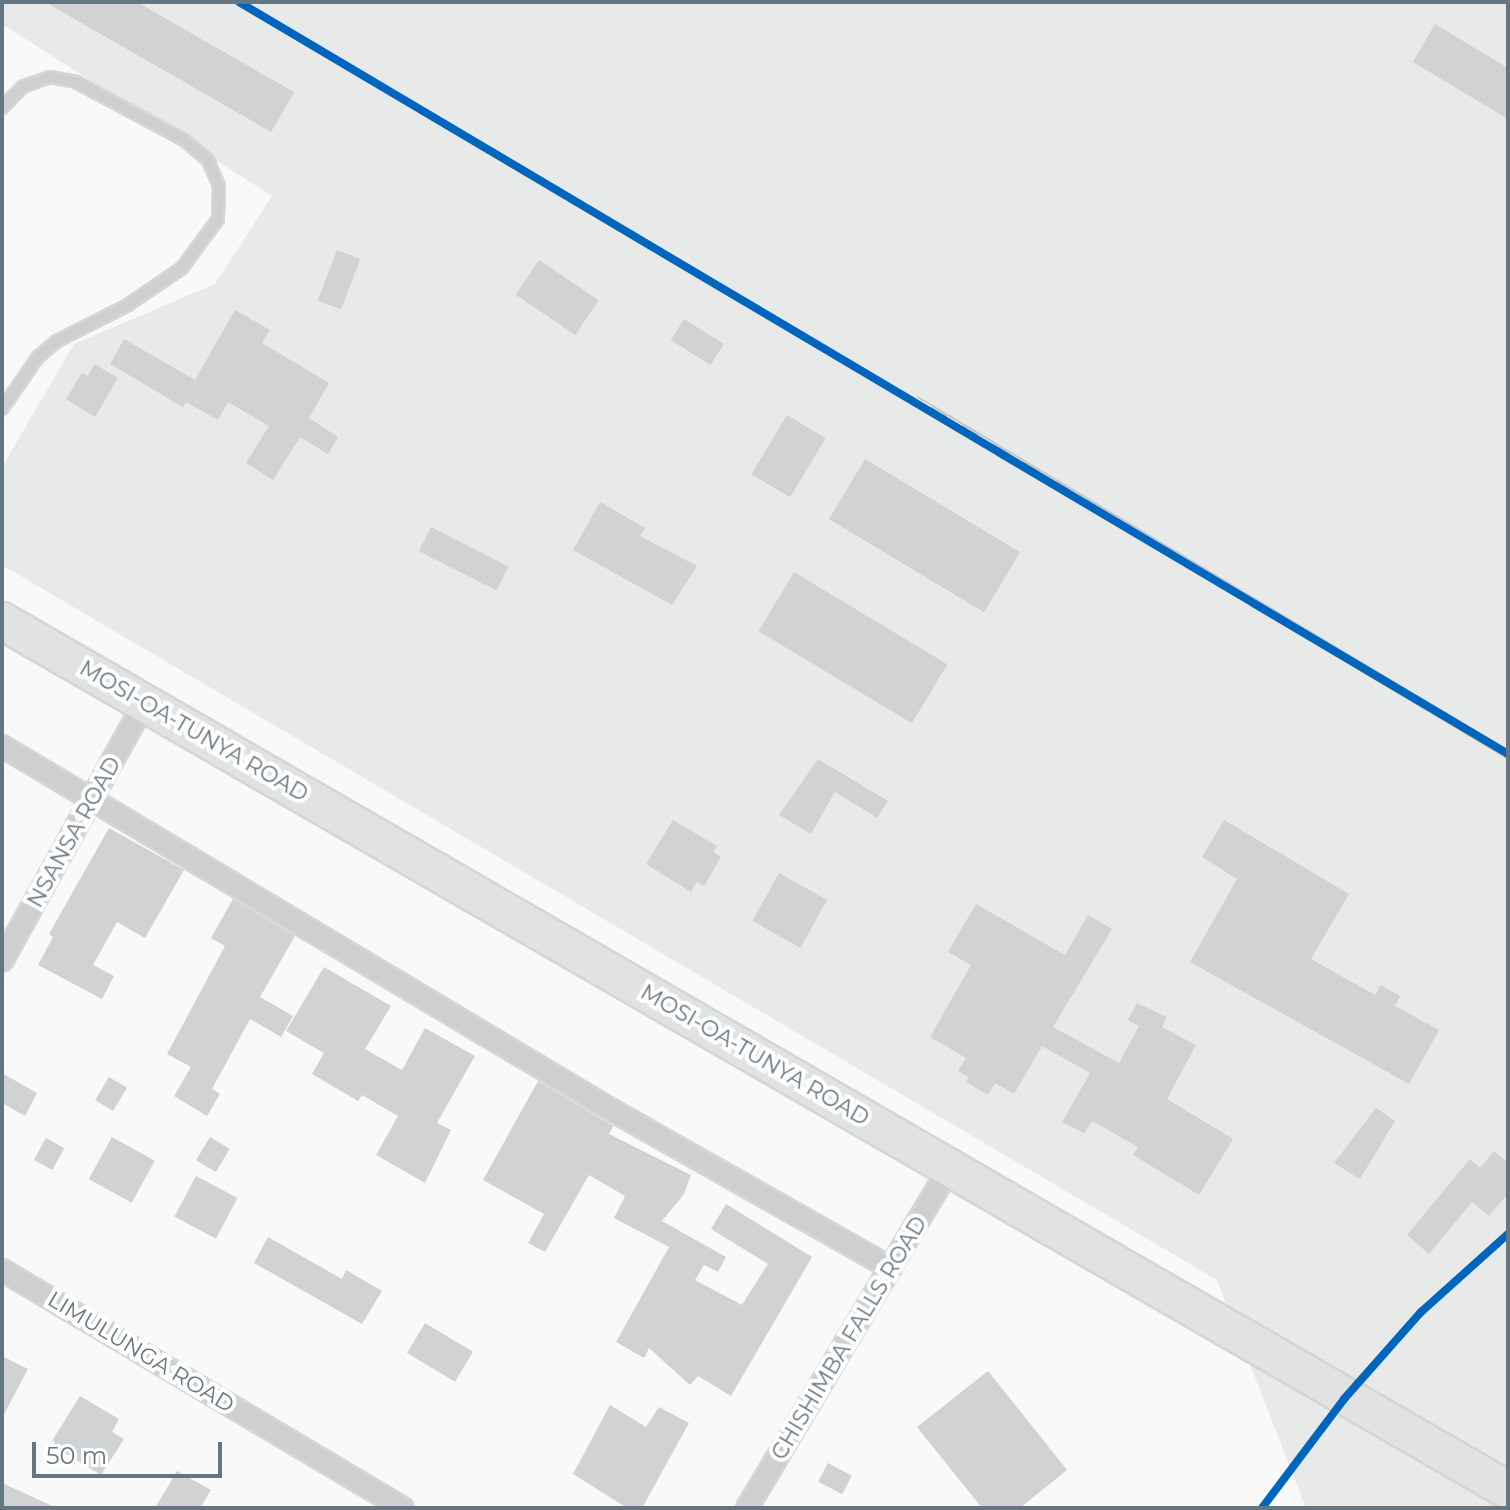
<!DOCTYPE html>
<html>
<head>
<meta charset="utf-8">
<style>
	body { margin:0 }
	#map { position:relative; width:1510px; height:1510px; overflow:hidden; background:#f9f9f9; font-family:Montserrat,sans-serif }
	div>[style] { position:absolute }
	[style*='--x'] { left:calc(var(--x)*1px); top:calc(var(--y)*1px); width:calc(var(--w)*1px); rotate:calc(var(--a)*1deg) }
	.built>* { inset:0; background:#e8e9e9 }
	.building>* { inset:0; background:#d0d2d3; transform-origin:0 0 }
	.roads { filter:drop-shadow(2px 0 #d5d6d6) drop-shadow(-2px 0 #d5d6d6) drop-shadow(0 2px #d5d6d6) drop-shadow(0 -2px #d5d6d6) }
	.lane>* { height:10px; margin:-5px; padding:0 5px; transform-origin:5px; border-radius:5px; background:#cecfd0 }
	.street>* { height:20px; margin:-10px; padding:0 10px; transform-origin:10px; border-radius:10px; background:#cecfd0 }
	.highway>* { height:36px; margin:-18px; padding:0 18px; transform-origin:18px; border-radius:18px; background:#e1e2e2 }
	.rail>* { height:9px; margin-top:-4.5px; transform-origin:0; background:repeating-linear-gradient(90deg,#fff 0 18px,#c3c5c6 0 36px); box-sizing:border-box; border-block:2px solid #c3c5c6 }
	.rail-1>* { height:8px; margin:-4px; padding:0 4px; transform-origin:4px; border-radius:4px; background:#0065bd }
	span { translate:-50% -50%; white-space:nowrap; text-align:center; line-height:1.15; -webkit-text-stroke:8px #fff; paint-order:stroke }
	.street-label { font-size:22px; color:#657683 }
	.frame { position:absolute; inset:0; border:4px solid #657683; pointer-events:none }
	.scale { position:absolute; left:32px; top:1442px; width:190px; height:36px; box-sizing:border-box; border:4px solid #657683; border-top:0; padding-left:10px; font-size:24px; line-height:28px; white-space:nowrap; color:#657683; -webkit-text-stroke:6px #fff; paint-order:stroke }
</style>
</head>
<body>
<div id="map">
	<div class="built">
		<div style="clip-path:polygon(2px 2px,1508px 2px,1508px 1508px,1306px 1508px,1217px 1280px,2px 565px,2px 467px,74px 344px,215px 284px,272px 196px,2px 24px)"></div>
	</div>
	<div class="building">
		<div style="clip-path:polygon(45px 2px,137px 2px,294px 92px,271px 132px)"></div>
		<div style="clip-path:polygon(1435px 24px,1508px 68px,1508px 119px,1413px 62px)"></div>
		<div style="left:337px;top:250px;width:25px;height:54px;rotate:21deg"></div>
		<div style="left:539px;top:260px;width:72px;height:42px;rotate:34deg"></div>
		<div style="clip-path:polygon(235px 310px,270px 330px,262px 343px,329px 383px,309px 418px,338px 437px,328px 454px,300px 437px,273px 480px,246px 463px,269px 426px,228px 402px,218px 420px,186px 402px,183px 407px,110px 364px,124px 339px,195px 380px)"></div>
		<div style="left:684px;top:319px;width:47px;height:25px;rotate:32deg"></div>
		<div style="clip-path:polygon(94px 364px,118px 378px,95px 417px,66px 399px,82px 373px,88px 376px)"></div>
		<div style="left:787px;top:415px;width:45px;height:69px;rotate:31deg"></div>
		<div style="left:865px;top:459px;width:181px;height:70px;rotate:31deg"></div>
		<div style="clip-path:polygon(600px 502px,645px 528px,640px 536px,697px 566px,672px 605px,573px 550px)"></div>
		<div style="left:431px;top:527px;width:87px;height:27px;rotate:27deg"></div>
		<div style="left:794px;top:572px;width:179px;height:69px;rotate:31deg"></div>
		<div style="clip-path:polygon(818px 759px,888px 801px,877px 818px,835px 792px,811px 834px,779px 815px)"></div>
		<div style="clip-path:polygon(673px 820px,717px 846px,713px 852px,721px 857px,704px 886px,697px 882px,691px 892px,646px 864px)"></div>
		<div style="clip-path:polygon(1224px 820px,1349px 894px,1311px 959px,1375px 995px,1381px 985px,1400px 996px,1395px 1006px,1439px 1030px,1409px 1084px,1190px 962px,1237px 879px,1202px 857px)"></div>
		<div style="clip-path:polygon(109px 828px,184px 870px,145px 938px,117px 922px,93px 965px,114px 976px,102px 999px,38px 965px,53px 937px,49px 934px)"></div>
		<div style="left:779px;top:873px;width:55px;height:55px;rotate:29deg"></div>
		<div style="clip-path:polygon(233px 899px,295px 936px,260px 997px,293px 1016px,281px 1037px,250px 1019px,212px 1089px,220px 1094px,207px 1116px,174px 1096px,191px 1067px,167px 1054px,225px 946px,211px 938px)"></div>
		<div style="clip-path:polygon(976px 904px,1065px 955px,1088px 915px,1112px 929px,1053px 1027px,1119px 1063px,1139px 1026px,1128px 1020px,1137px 1003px,1167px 1017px,1162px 1027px,1196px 1045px,1167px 1099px,1233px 1139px,1199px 1195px,1133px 1155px,1138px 1147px,1092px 1121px,1084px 1133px,1062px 1122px,1090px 1073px,1042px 1046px,1014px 1094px,995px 1083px,988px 1095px,966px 1082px,969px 1077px,958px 1071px,966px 1058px,930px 1037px,971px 965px,948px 952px)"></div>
		<div style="clip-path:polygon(324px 967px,391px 1006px,365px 1049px,402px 1070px,425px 1028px,475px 1056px,437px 1123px,451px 1130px,425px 1183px,376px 1155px,398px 1116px,362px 1095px,358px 1101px,312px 1074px,324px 1053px,286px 1031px)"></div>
		<div style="clip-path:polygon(2px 1073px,37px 1093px,25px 1116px,2px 1103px)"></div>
		<div style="left:109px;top:1077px;width:21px;height:27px;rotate:31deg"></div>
		<div style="clip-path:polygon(538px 1081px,613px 1126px,609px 1134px,691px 1175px,684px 1194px,662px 1221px,726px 1257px,718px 1272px,704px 1265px,695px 1280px,742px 1305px,768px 1264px,711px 1229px,726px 1204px,812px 1257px,731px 1396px,698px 1376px,690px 1385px,649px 1348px,644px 1358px,616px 1342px,669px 1247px,614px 1218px,625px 1196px,589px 1175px,545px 1252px,528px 1243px,544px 1214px,483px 1180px)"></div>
		<div style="clip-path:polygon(1376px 1108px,1395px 1121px,1360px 1179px,1334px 1163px)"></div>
		<div style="left:112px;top:1137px;width:49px;height:48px;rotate:29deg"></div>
		<div style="left:210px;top:1137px;width:23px;height:27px;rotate:31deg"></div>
		<div style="left:46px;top:1138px;width:21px;height:25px;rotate:29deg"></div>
		<div style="clip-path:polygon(1494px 1151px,1508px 1163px,1508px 1194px,1489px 1216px,1472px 1202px,1429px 1254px,1407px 1235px,1470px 1159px,1480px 1168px)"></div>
		<div style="left:196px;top:1176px;width:47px;height:46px;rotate:28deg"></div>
		<div style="clip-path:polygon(268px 1237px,342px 1279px,346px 1270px,382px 1291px,362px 1324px,254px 1263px)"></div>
		<div style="left:425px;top:1323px;width:56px;height:35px;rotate:31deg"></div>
		<div style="clip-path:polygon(2px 1356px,28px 1369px,2px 1418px)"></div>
		<div style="clip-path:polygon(988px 1371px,1067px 1470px,1020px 1508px,982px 1508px,917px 1427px)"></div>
		<div style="clip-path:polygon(80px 1396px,119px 1419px,112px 1432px,124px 1439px,101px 1475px,50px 1444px)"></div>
		<div style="clip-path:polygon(610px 1405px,646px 1427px,659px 1407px,689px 1423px,642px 1508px,627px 1508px,573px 1474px)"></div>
		<div style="left:828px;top:1463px;width:27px;height:21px;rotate:28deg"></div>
		<div style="clip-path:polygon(177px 1471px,211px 1490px,200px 1508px,155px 1508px)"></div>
		<div style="clip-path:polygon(2px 1483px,57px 1508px,2px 1508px)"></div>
	</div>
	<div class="roads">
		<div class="lane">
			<div style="--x:2;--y:108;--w:29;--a:-46"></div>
			<div style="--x:22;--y:87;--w:29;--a:-20"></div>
			<div style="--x:49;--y:77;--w:27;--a:10"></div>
			<div style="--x:76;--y:82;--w:123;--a:28.2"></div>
			<div style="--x:184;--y:140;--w:31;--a:40"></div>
			<div style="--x:208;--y:160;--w:28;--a:67"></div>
			<div style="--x:219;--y:186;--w:33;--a:92"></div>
			<div style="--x:218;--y:219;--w:61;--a:126.3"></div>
			<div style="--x:182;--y:268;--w:65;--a:145.6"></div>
			<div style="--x:128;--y:305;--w:80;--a:153.1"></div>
			<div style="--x:57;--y:341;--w:25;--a:140"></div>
			<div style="--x:38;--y:357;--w:63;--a:124.7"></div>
		</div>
		<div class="street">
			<div style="--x:2;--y:746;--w:714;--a:30.84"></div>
			<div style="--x:615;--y:1112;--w:317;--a:29.5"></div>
			<div style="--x:2;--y:961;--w:296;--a:-61.1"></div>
			<div style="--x:2;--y:1270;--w:466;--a:30.7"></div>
			<div style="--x:747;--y:1508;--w:397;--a:-59.2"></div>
		</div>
		<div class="highway">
			<div style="--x:2;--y:621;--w:1739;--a:29.99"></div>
		</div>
	</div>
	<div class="rail">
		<div style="--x:915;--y:399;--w:691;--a:30.91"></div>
	</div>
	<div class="rail-1">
		<div style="--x:239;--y:2;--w:1475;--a:30.65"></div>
		<div style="--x:1262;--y:1508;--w:136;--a:-53"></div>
		<div style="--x:1344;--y:1399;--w:116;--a:-48.5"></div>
		<div style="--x:1421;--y:1312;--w:117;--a:-41.9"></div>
	</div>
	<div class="street-label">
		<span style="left:194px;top:731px;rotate:30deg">MOSI-OA-TUNYA ROAD</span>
		<span style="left:74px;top:832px;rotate:-61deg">NSANSA ROAD</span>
		<span style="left:755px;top:1055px;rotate:30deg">MOSI-OA-TUNYA ROAD</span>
		<span style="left:849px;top:1338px;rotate:-59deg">CHISHIMBA FALLS ROAD</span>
		<span style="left:141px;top:1352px;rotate:31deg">LIMULUNGA ROAD</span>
	</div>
	<div class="frame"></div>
	<div class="scale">50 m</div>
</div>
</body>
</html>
